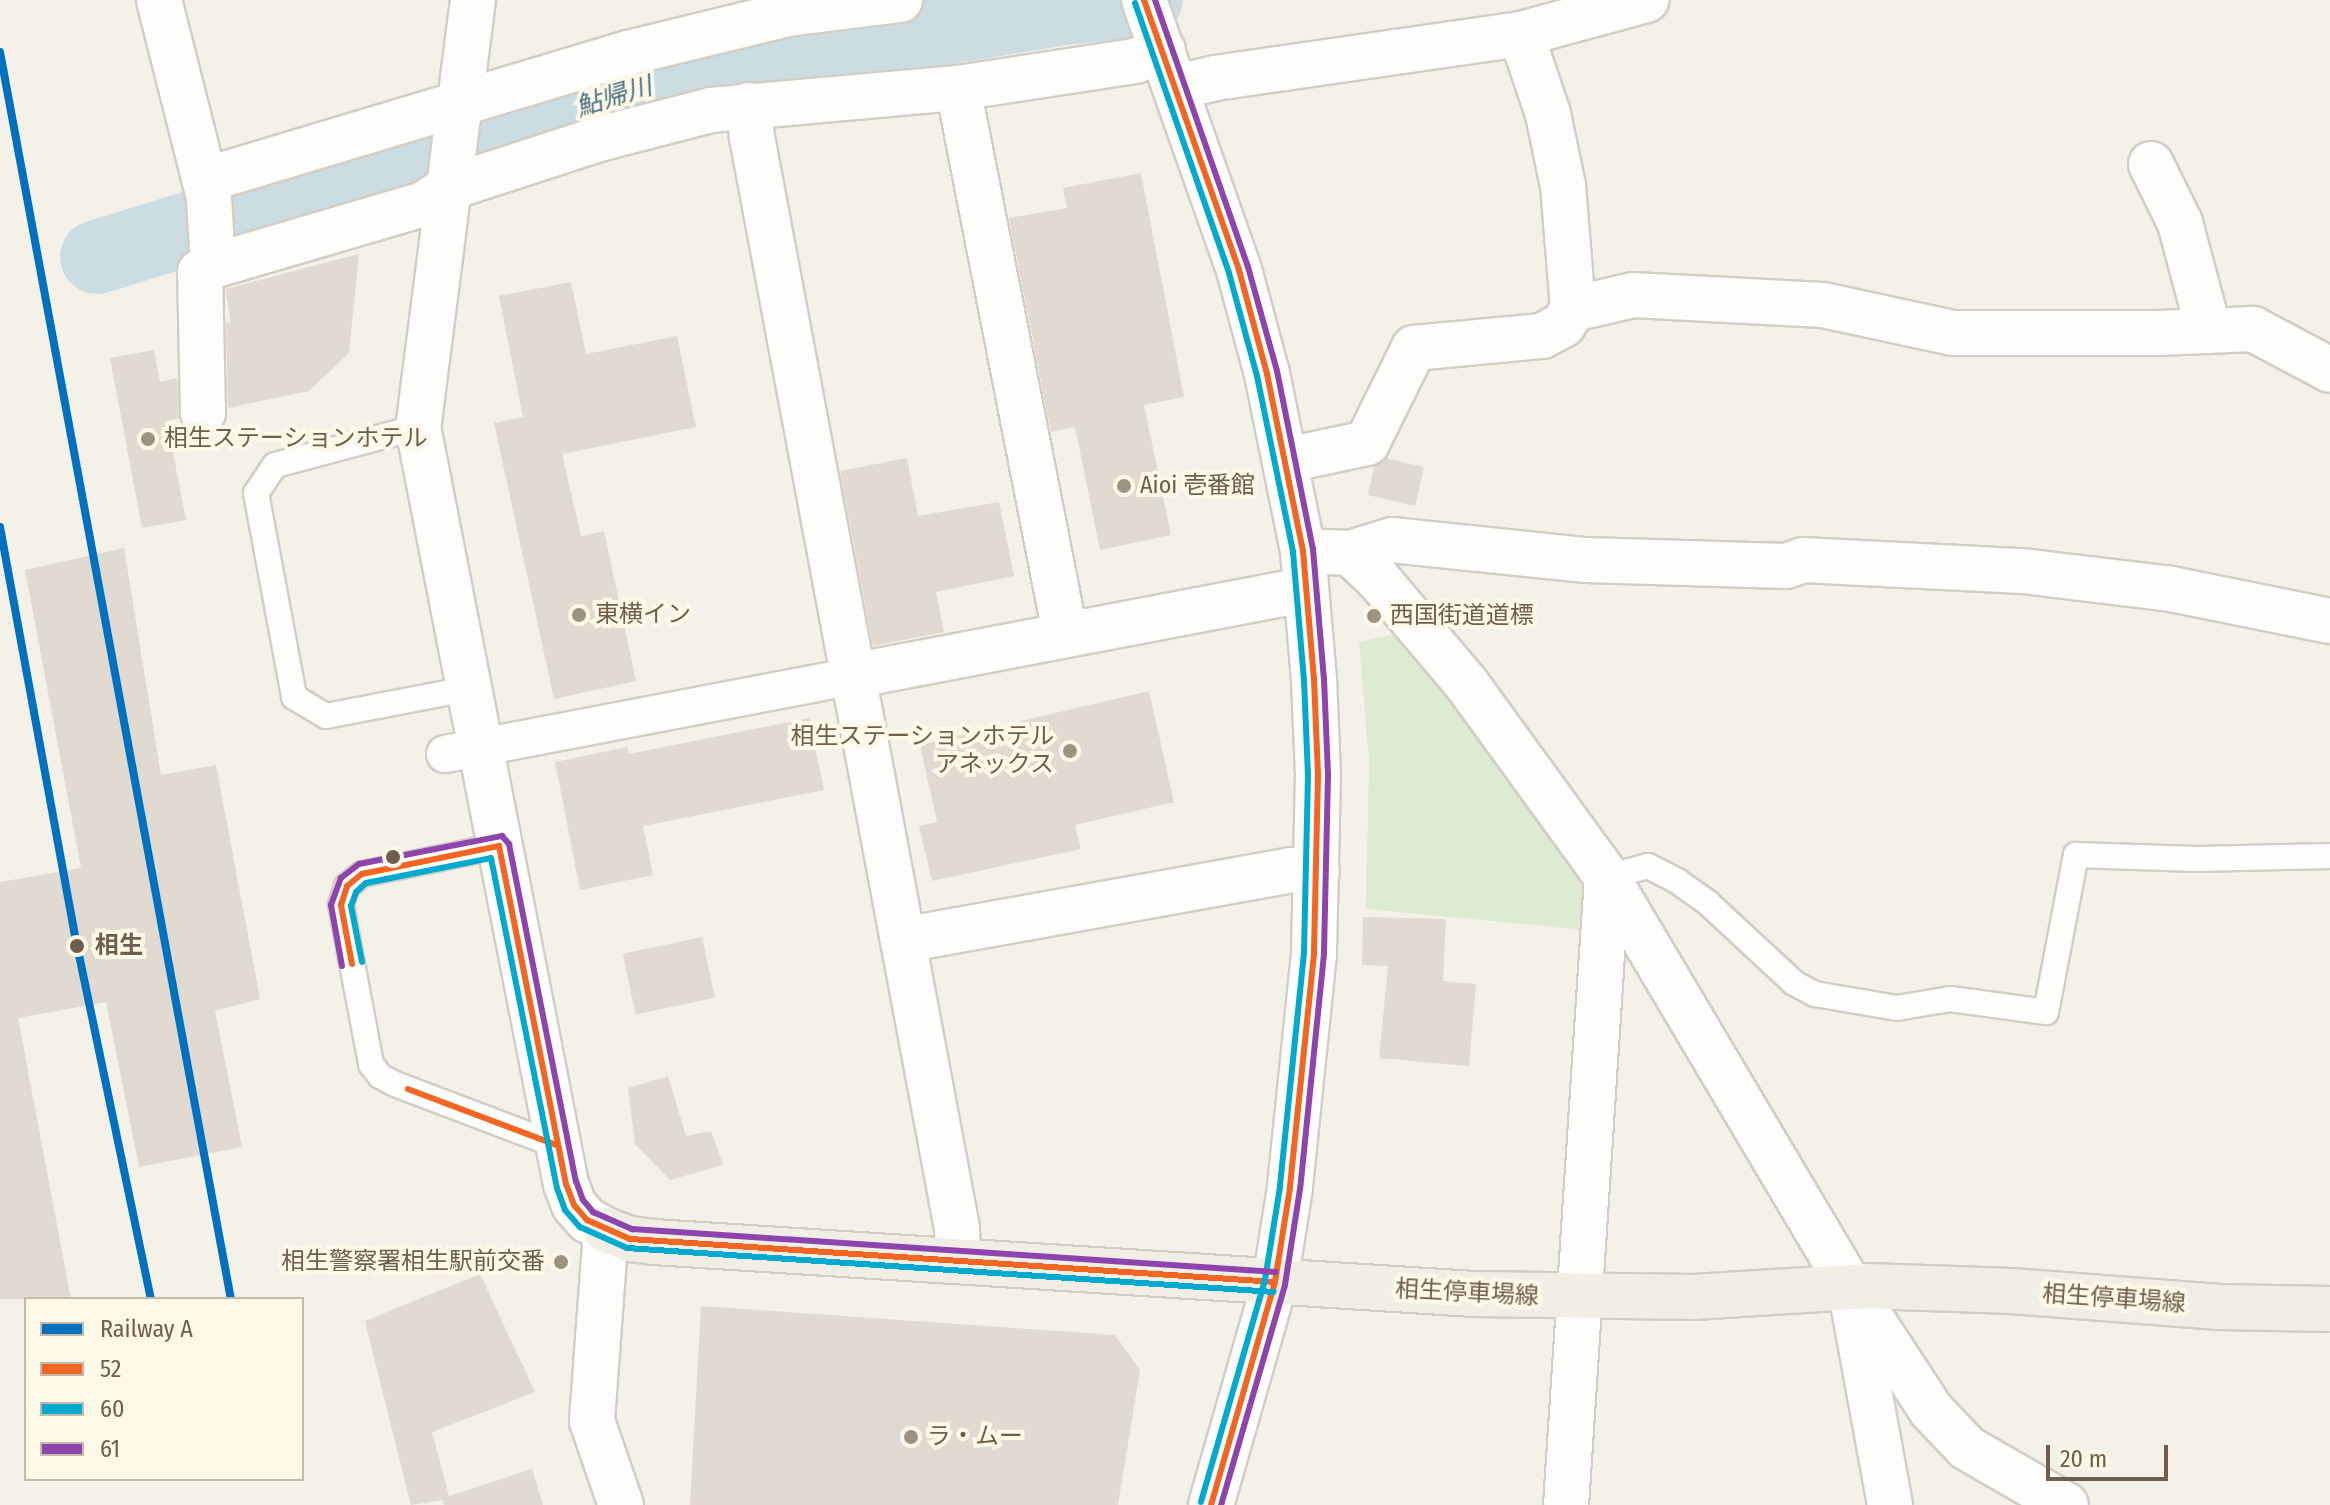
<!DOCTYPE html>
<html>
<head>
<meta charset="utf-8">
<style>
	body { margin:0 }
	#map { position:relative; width:2330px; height:1505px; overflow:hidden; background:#f4f2e8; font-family:"Fira Sans Condensed","Noto Sans JP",sans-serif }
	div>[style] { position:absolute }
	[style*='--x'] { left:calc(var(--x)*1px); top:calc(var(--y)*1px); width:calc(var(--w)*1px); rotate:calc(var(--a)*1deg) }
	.green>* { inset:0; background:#ddebd3 }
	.river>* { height:74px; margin:-37px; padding:0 37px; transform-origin:37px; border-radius:37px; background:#cbdde3 }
	.building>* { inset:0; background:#e0dad0; transform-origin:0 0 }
	.roads { filter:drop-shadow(2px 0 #d2cec5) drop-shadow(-2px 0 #d2cec5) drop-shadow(0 2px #d2cec5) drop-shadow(0 -2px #d2cec5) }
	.service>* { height:24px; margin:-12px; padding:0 12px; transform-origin:12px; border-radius:12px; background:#fdfdfc }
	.pedestrian>* { height:36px; margin:-18px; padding:0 18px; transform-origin:18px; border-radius:18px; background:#fdfdfc }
	.minor>* { height:44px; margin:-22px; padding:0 22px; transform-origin:22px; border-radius:22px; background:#fdfdfc }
	.tertiary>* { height:44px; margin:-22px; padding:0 22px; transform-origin:22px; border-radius:22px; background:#fdfdfc }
	.primary>* { height:44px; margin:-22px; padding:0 22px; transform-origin:22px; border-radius:22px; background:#f0eee5 }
	.bus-1>* { height:6px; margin:-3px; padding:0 3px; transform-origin:3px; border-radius:3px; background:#f26522 }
	.bus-2>* { height:6px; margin:-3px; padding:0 3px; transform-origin:3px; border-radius:3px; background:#00a9ce }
	.bus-3>* { height:6px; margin:-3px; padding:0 3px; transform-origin:3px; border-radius:3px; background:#8e44ad }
	.rail-1>* { height:8px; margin:-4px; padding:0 4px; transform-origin:4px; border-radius:4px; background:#0071be }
	.dots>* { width:22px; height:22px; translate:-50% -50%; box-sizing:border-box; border:4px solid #fdf8e8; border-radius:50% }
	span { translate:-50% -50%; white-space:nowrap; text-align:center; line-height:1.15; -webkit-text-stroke:8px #fdf8e8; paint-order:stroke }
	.poi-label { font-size:24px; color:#6f5e4b }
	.left { translate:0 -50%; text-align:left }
	.right { translate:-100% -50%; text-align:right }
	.stop-label { font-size:24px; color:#6f5e4b; font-weight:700 }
	.street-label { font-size:24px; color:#6f5e4b }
	.water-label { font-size:26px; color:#4b7287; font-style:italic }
	.legend { position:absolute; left:24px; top:1297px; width:280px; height:184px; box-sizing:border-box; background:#fdf8e8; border:2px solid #c4baa9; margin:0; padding:10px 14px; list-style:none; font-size:24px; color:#6f5e4b }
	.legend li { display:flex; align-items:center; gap:16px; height:40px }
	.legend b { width:40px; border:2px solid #c4baa9 }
	.scale { position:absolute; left:2046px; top:1445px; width:122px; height:36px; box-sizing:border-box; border:4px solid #6f5e4b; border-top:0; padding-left:10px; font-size:24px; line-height:28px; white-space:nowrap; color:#6f5e4b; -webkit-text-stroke:6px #fdf8e8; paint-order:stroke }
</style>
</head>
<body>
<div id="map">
	<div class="green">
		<div style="clip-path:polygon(1402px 633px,1477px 718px,1581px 878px,1586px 930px,1366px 909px,1369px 760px,1359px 642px)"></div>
	</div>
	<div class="river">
		<div style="--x:97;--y:257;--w:652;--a:-17.13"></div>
		<div style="--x:720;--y:65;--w:351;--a:-9.4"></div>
		<div style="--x:1066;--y:8;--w:80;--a:-5.7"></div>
	</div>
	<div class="building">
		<div style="clip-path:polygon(1141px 173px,1184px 397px,1144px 405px,1171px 535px,1100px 550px,1075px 427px,1051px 432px,1009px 218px,1067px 208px,1063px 188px)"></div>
		<div style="clip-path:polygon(359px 254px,349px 353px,309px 391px,228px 408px,226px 323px,231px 322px,225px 289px)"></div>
		<div style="clip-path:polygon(571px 282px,586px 354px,677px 336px,696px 427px,562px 454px,581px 536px,604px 531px,636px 681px,554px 699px,494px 423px,523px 417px,499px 296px)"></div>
		<div style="clip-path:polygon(154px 350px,160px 382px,177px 378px,179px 418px,167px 421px,186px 520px,142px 528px,110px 358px)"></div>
		<div style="clip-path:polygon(907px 458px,918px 516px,999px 502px,1014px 576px,936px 592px,944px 632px,873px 646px,840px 471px)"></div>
		<div style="clip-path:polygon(1386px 458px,1424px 467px,1415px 506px,1368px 495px,1374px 467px)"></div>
		<div style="clip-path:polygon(124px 548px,161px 775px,216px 765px,260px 999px,215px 1011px,242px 1147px,139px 1167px,106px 1002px,18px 1018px,71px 1299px,0 1299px,0 882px,81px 868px,25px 570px)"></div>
		<div style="clip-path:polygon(1149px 691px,1174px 802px,1075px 825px,1081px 849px,932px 881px,919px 826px,937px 822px,920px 745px)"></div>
		<div style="clip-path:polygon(809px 718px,824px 790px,643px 826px,653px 875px,580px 890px,555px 762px,627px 747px,629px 754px)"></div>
		<div style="clip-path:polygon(1363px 917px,1446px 919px,1443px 981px,1476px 984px,1469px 1066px,1379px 1058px,1388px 966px,1362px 965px)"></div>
		<div style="left:702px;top:937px;width:62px;height:81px;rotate:78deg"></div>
		<div style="clip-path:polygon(668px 1076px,686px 1136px,711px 1131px,723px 1165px,670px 1180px,635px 1144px,628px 1088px)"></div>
		<div style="clip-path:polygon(480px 1274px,535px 1392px,432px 1432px,449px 1496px,532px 1469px,543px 1505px,444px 1505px,443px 1500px,411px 1505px,365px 1321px)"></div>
		<div style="clip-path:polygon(701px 1306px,1115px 1335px,1140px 1370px,1118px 1505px,690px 1505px)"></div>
	</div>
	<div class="roads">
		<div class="service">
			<div style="--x:418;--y:427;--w:148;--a:165.1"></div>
			<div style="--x:275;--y:465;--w:34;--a:124"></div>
			<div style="--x:256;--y:493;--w:208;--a:79.4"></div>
			<div style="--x:294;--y:697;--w:37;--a:31"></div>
			<div style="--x:326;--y:716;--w:145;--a:-10.8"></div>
			<div style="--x:499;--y:846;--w:140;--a:168.4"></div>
			<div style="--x:362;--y:874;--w:19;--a:141"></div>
			<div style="--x:347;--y:886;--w:20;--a:108"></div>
			<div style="--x:341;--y:905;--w:162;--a:79.3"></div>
			<div style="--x:371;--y:1064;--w:15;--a:53"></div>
			<div style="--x:380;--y:1076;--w:17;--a:28"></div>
			<div style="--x:395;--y:1084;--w:172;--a:20.8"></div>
			<div style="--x:1607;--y:877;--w:42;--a:-15"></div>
			<div style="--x:1648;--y:866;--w:33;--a:27"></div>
			<div style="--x:1677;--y:881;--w:38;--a:35"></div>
			<div style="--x:1708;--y:903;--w:117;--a:42.9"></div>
			<div style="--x:1794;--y:983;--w:24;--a:28"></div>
			<div style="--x:1815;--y:994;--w:83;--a:9.7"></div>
			<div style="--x:1897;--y:1008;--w:54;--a:-9.6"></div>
			<div style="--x:1950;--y:999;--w:97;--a:7.7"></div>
			<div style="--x:2046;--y:1012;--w:160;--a:-79.2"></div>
			<div style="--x:2076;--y:855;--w:120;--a:1.9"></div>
			<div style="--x:2196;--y:859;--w:134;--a:-1.3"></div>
		</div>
		<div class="pedestrian">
			<div style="--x:445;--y:754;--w:414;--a:-10.8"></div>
		</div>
		<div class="minor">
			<div style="--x:159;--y:0;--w:204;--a:75.8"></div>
			<div style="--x:209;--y:198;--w:68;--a:86.6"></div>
			<div style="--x:1177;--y:87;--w:39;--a:-13"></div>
			<div style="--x:1215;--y:78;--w:309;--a:-8.2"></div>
			<div style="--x:1521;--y:34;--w:130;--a:-15.2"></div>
			<div style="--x:958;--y:88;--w:555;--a:78.89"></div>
			<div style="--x:2151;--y:164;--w:66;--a:63.8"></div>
			<div style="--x:2180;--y:223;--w:112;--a:75"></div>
			<div style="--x:205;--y:180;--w:442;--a:-16.7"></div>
			<div style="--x:628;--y:53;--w:165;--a:-13.7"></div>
			<div style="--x:788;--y:14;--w:113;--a:-7.1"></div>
			<div style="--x:1573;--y:309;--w:62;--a:-13.1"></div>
			<div style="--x:1633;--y:295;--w:190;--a:3"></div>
			<div style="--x:1823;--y:305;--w:133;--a:12.2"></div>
			<div style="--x:1953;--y:333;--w:205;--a:0"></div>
			<div style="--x:2158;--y:333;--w:95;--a:-2.4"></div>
			<div style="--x:2253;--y:329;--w:87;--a:28"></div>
			<div style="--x:203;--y:413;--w:141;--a:-91.2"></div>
			<div style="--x:200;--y:272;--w:14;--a:-25"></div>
			<div style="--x:213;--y:266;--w:220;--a:-16.4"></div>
			<div style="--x:424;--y:204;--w:29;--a:-34"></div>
			<div style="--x:448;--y:188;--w:159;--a:-18"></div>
			<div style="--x:599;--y:139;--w:116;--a:-14.5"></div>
			<div style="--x:711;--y:110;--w:248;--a:-5.1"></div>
			<div style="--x:958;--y:88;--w:179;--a:-8.7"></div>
			<div style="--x:1135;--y:61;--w:30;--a:-21"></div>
			<div style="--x:1287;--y:460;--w:82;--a:-12"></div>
			<div style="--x:1367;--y:443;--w:106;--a:-63.7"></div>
			<div style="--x:1414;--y:348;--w:129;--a:-5.4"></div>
			<div style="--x:1542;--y:336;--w:24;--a:-28"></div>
			<div style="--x:1563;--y:325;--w:19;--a:-58"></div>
			<div style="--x:1573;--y:309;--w:123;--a:-94.6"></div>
			<div style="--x:1563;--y:186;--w:74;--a:-101.8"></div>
			<div style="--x:1548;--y:114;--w:84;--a:-108.6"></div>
			<div style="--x:1303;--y:551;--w:47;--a:2.4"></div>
			<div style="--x:1350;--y:553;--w:38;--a:43"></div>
			<div style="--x:1378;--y:579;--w:136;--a:49.8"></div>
			<div style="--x:1466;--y:683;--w:240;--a:54"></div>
			<div style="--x:1607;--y:877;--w:476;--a:59.3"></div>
			<div style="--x:1850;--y:1286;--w:148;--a:56.8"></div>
			<div style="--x:1931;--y:1410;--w:52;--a:46.5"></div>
			<div style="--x:1967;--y:1448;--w:114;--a:29.9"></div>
			<div style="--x:1350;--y:553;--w:44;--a:-17.2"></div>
			<div style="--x:1392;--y:540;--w:195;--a:5.9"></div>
			<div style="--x:1586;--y:560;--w:200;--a:1.7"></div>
			<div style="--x:1786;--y:566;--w:18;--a:-19"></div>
			<div style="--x:1803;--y:560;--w:220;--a:2.9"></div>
			<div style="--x:2023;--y:571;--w:149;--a:6.9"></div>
			<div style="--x:2171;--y:589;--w:162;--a:11.4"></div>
			<div style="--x:903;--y:940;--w:394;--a:-10.2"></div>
			<div style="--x:1291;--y:870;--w:26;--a:2"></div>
			<div style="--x:606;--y:1230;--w:192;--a:94.2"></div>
			<div style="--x:592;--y:1421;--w:89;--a:71"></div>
			<div style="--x:1853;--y:1303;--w:205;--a:79.6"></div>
			<div style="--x:1566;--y:1505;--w:629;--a:-86.26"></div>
		</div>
		<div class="tertiary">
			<div style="--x:473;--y:0;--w:431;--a:97.3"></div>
			<div style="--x:418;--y:427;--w:771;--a:78.94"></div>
			<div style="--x:566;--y:1184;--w:22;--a:69"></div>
			<div style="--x:574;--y:1205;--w:20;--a:49"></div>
			<div style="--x:587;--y:1220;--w:21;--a:28"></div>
			<div style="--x:1144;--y:0;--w:286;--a:70.6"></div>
			<div style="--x:1239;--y:270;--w:108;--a:74.9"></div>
			<div style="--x:1267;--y:374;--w:181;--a:78.5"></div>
			<div style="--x:1303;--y:551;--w:128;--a:85.1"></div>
			<div style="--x:1314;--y:679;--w:96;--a:87.6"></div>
			<div style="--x:1318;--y:775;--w:179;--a:91.3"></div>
			<div style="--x:1314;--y:954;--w:235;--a:95.9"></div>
			<div style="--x:1290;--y:1188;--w:95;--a:99.1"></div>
			<div style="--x:1275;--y:1282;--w:232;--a:106"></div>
			<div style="--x:749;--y:105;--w:32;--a:85"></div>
			<div style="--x:752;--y:137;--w:1110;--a:79.36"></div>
			<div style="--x:957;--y:1228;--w:33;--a:88"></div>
			<div style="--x:852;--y:676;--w:462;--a:-10.8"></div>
		</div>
		<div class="primary">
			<div style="--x:606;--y:1230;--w:26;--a:21"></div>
			<div style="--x:630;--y:1239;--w:24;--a:7"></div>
			<div style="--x:654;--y:1242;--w:822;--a:3.63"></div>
			<div style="--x:1474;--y:1294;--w:220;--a:0.8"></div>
			<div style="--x:1694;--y:1297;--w:173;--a:-3.6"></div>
			<div style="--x:1867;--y:1286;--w:144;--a:2"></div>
			<div style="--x:2011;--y:1291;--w:209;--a:4.4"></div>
			<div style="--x:2219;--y:1307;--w:111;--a:1"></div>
		</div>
	</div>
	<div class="bus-1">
		<div style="--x:1144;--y:0;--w:286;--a:70.6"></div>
		<div style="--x:1239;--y:270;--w:108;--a:74.9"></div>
		<div style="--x:1267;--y:374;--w:181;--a:78.5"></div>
		<div style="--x:1303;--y:551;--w:128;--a:85.1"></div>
		<div style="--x:1314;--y:679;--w:96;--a:87.6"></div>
		<div style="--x:1318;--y:775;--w:179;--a:91.3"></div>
		<div style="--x:1314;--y:954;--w:235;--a:95.9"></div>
		<div style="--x:1290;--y:1188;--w:95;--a:99.1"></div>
		<div style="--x:1275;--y:1282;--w:232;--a:106"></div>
		<div style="--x:352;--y:964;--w:60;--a:-100.6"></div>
		<div style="--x:341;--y:905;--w:20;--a:-72"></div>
		<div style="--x:347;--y:886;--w:19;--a:-39"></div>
		<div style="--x:362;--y:874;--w:140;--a:-11.6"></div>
		<div style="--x:499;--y:846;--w:345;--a:78.8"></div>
		<div style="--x:566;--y:1184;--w:22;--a:69"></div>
		<div style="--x:574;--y:1205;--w:20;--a:49"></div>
		<div style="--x:587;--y:1220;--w:47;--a:23.8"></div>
		<div style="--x:630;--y:1239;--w:646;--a:3.81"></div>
		<div style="--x:408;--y:1089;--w:158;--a:20.7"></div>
	</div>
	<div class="bus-2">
		<div style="--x:1135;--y:3;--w:286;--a:70.8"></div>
		<div style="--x:1229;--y:273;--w:107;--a:74.8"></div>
		<div style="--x:1257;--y:376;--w:180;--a:78.4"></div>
		<div style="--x:1293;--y:552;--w:128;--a:85.1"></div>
		<div style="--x:1304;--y:680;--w:95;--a:87.6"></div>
		<div style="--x:1308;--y:775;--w:178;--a:91.3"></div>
		<div style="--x:1304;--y:953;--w:235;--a:95.9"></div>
		<div style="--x:1280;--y:1187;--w:94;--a:99.2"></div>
		<div style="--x:1265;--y:1280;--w:231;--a:106.1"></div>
		<div style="--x:362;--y:962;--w:57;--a:-101.1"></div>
		<div style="--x:351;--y:906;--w:15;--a:-70"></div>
		<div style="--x:356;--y:892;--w:13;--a:-42"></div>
		<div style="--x:366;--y:883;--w:127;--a:-11.3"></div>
		<div style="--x:491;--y:858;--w:337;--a:78.7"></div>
		<div style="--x:557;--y:1188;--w:23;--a:70"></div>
		<div style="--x:565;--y:1210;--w:23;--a:49"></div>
		<div style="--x:580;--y:1227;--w:51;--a:24.1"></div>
		<div style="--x:627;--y:1248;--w:648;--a:3.89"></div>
	</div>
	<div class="bus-3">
		<div style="--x:1155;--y:0;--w:283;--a:70.8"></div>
		<div style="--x:1248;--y:267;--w:108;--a:74.4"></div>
		<div style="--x:1277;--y:371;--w:182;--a:78.6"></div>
		<div style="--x:1313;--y:549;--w:130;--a:85.2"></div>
		<div style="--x:1324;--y:679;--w:96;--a:87.6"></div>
		<div style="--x:1328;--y:775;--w:179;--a:91.3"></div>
		<div style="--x:1324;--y:954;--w:236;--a:95.8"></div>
		<div style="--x:1300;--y:1189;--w:97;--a:98.9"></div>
		<div style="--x:1285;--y:1285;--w:229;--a:106.2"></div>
		<div style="--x:342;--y:966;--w:62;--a:-100.2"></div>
		<div style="--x:331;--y:905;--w:29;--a:-70"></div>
		<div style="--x:341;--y:878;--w:23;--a:-38"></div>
		<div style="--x:359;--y:864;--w:146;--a:-11.1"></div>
		<div style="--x:502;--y:836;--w:11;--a:49"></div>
		<div style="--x:509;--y:844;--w:344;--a:78.8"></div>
		<div style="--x:576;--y:1181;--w:20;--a:70"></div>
		<div style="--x:583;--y:1200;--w:16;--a:50"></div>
		<div style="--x:593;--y:1212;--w:43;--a:23.6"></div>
		<div style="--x:632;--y:1229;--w:645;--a:3.82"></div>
	</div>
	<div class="rail-1">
		<div style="--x:0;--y:52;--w:1268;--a:79.51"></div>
		<div style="--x:0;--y:527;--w:411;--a:79.6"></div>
		<div style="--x:74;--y:931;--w:376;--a:78.2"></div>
	</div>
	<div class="dots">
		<div style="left:148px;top:439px;background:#9e9282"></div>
		<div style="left:1124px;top:486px;background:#9e9282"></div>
		<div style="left:579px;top:615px;background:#9e9282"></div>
		<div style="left:1374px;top:616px;background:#9e9282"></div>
		<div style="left:1070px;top:751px;background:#9e9282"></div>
		<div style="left:393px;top:857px;background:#6f5e4b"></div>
		<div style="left:77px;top:946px;background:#6f5e4b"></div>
		<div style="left:561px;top:1262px;background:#9e9282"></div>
		<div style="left:911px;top:1437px;background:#9e9282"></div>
	</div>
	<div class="poi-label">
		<span class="left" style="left:164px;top:439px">相生ステーションホテル</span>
		<span class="left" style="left:1140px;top:486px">Aioi 壱番館</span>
		<span class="left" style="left:595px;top:615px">東横イン</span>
		<span class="left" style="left:1390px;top:616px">西国街道道標</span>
		<span class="right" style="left:1054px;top:751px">相生ステーションホテル<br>アネックス</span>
		<span class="right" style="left:545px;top:1262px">相生警察署相生駅前交番</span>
		<span class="left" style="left:927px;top:1437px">ラ・ムー</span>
	</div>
	<div class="stop-label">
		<span class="left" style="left:95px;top:946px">相生</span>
	</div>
	<div class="street-label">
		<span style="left:1467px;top:1293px;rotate:3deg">相生停車場線</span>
		<span style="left:2114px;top:1299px;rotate:4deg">相生停車場線</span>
	</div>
	<div class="water-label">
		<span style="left:614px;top:97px;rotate:-17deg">鮎帰川</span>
	</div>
	<ul class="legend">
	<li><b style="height:10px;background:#0071be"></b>Railway A</li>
	<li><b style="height:10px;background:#f26522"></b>52</li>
	<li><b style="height:10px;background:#00a9ce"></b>60</li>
	<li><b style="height:10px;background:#8e44ad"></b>61</li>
	</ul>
	<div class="scale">20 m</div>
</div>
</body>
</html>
